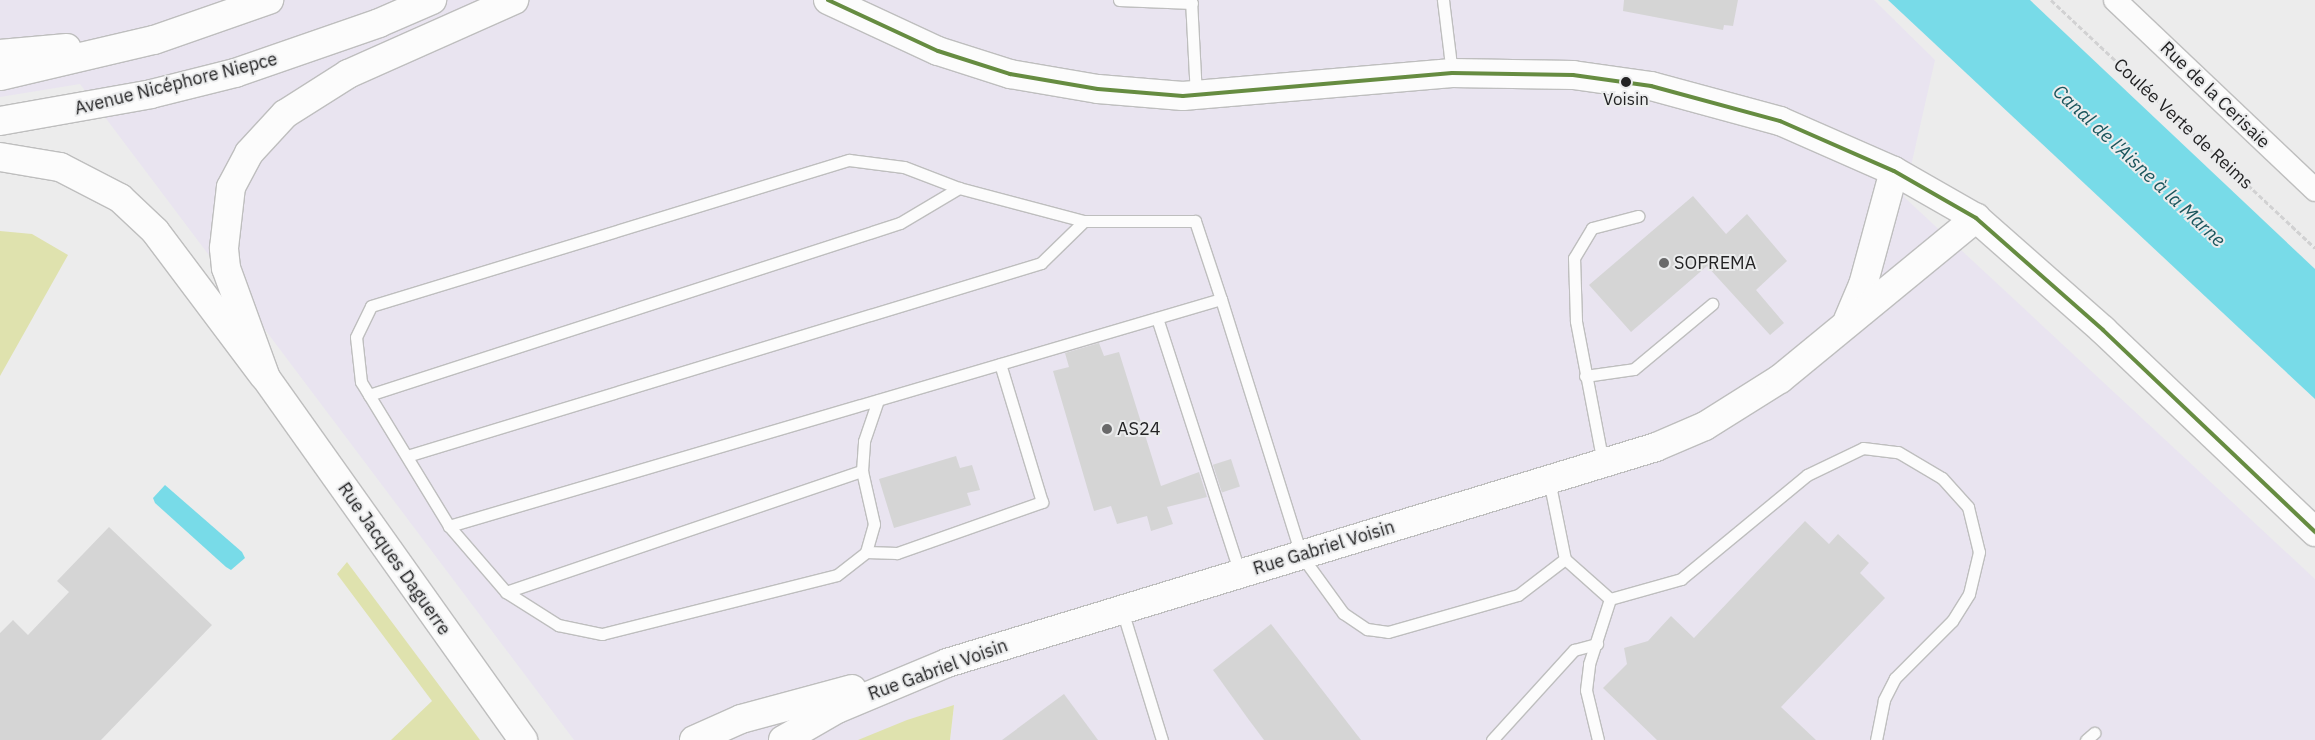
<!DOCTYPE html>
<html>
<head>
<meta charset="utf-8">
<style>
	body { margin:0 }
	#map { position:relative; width:2315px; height:740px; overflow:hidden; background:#ececec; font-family:"IBM Plex Sans",sans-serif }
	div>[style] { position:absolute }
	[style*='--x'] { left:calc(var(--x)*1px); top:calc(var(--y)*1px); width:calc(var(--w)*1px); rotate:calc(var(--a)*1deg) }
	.industrial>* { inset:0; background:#e9e4f0 }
	.green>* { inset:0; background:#dfe2ae }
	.water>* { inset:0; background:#78dbe8 }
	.building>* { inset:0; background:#d5d5d5; transform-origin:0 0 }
	.path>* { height:3px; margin-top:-1.5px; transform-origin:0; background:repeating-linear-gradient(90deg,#d1d1d2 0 5px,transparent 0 7.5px) }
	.roads { filter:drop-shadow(1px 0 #bebebe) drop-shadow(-1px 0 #bebebe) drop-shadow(0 1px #bebebe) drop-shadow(0 -1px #bebebe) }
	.service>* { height:11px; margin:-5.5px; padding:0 5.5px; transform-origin:5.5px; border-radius:5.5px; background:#fcfcfc }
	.minor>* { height:22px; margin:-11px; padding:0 11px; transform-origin:11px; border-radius:11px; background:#fcfcfc }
	.tertiary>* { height:28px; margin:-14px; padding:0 14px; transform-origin:14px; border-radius:14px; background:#fcfcfc }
	.primary>* { height:28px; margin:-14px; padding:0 14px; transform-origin:14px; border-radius:14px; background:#fcfcfc }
	.trunk>* { height:28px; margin:-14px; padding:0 14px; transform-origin:14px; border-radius:14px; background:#fcfcfc }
	.motorway>* { height:28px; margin:-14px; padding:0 14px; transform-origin:14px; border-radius:14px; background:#fcfcfc }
	.bus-1>* { height:4px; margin:-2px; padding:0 2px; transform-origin:2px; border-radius:2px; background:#668c41 }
	.dots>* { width:14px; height:14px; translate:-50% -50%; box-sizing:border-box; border:2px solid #ebeced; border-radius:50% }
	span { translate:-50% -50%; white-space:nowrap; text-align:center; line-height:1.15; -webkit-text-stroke:4px #ebeced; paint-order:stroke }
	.bus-label { font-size:17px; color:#232324 }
	.street-label { font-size:18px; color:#232324 }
	.poi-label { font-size:18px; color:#232324 }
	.left { translate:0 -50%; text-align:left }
	.water-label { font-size:19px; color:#1a555c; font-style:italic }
</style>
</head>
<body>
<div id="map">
	<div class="industrial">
		<div style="clip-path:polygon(0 0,1874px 0,1935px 60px,1904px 197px,2315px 579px,2315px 740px,950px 740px,954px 705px,858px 740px,574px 740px,80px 84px,0 97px)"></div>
	</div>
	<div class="green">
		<div style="clip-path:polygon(0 231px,32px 234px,68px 255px,0 376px)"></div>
		<div style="clip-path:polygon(347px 562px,480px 740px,391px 740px,432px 701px,337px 574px)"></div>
		<div style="clip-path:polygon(954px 705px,950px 740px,858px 740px,907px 720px)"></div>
	</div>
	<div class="water">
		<div style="clip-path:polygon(1888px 0,2030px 0,2315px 269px,2315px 399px)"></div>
		<div style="clip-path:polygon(165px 485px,242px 552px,245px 558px,231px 570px,226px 567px,155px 503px,153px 498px)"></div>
	</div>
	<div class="building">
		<div style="clip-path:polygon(1624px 0,1738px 0,1733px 26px,1724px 25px,1723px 30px,1623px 11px)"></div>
		<div style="clip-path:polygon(1693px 196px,1726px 234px,1747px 214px,1787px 261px,1756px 290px,1784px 323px,1770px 335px,1707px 266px,1631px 332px,1589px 285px)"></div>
		<div style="clip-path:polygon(1099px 343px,1104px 356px,1119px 352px,1161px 486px,1199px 472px,1207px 497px,1167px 507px,1173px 524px,1151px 531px,1147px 516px,1117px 524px,1111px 506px,1094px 511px,1053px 371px,1069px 367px,1065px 353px)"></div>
		<div style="clip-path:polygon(956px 456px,960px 468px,972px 465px,980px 490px,967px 493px,971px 505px,894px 528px,879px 479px)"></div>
		<div style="left:1231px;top:459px;width:29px;height:19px;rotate:72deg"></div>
		<div style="clip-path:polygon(1805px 521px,1829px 544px,1838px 534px,1869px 563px,1860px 573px,1885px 598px,1781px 707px,1816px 740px,1657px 740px,1603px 688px,1627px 664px,1624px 648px,1648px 641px,1671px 616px,1694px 638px)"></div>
		<div style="clip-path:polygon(109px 527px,212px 625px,101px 740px,0 740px,0 633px,13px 620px,28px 635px,69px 592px,57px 581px)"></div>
		<div style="clip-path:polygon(1271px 624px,1361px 740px,1264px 740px,1249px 720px,1213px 670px)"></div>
		<div style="clip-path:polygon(1064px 694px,1098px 740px,1002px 740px)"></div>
	</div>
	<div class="path">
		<div style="--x:2051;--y:0;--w:362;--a:43.2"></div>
	</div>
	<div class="roads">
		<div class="service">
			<div style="--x:1119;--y:0;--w:73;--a:2.4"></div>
			<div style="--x:1191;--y:0;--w:95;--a:87"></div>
			<div style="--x:1443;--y:0;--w:74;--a:83"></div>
			<div style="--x:1221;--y:299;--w:805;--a:163.61"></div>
			<div style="--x:449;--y:526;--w:169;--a:-121.4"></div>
			<div style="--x:361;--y:382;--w:45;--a:-96.3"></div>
			<div style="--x:356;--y:337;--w:34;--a:-64"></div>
			<div style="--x:371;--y:306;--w:500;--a:-17"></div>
			<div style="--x:849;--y:160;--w:55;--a:7.3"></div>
			<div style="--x:904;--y:167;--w:59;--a:20.9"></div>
			<div style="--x:959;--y:188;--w:129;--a:14.8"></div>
			<div style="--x:1084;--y:221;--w:111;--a:0"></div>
			<div style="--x:1195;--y:221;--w:82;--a:71.6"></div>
			<div style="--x:1221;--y:299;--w:268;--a:72.6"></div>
			<div style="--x:1301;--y:555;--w:72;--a:54.1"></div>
			<div style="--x:1343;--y:613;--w:29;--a:34"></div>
			<div style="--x:1367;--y:629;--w:21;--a:8"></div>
			<div style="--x:1388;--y:632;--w:135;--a:-15.9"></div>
			<div style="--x:1518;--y:595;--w:59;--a:-37.5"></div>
			<div style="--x:1157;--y:318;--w:268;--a:72"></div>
			<div style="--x:1585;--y:376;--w:49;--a:-8.1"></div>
			<div style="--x:1634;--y:369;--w:102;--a:-39.8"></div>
			<div style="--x:369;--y:395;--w:558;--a:-17.95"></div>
			<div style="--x:900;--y:223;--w:69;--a:-30.7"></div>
			<div style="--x:407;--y:456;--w:663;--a:-16.93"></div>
			<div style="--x:1041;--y:263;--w:60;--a:-44.3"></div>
			<div style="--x:1603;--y:463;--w:145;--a:-100.8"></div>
			<div style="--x:1576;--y:321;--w:63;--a:-91.8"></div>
			<div style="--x:1574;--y:258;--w:35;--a:-59"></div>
			<div style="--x:1592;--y:228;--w:48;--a:-14.6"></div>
			<div style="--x:1549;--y:480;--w:81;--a:78.6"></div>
			<div style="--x:1565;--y:559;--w:60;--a:41.6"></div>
			<div style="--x:449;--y:526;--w:87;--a:49.2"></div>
			<div style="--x:506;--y:592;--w:62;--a:32.4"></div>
			<div style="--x:558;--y:625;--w:45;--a:11.6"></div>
			<div style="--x:602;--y:634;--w:242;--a:-14.1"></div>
			<div style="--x:837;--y:575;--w:37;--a:-38"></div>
			<div style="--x:866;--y:552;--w:29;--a:-74"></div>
			<div style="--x:874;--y:524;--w:54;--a:-102.8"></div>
			<div style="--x:862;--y:471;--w:30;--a:-86"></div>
			<div style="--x:864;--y:441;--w:43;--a:-71.1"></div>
			<div style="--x:866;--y:552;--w:31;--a:2"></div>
			<div style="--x:897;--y:553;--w:154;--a:-19.4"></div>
			<div style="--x:1042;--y:502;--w:144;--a:-106.9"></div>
			<div style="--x:506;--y:592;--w:376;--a:-18.8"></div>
			<div style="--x:1610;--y:599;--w:74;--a:-15.7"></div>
			<div style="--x:1681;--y:579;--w:163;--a:-39.5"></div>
			<div style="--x:1807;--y:475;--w:62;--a:-25.7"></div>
			<div style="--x:1863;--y:448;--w:35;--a:7"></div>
			<div style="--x:1898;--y:452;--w:51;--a:30.6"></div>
			<div style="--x:1942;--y:478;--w:39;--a:48"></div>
			<div style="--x:1968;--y:507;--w:46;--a:76.3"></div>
			<div style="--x:1979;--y:552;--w:43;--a:103.4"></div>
			<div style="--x:1969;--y:594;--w:32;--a:122"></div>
			<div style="--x:1952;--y:621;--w:81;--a:135"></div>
			<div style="--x:1895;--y:678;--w:25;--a:117"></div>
			<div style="--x:1884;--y:700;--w:41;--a:101.3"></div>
			<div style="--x:1122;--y:610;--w:136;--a:72.9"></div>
			<div style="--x:1492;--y:740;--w:122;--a:-47.7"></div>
			<div style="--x:1574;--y:650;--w:24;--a:-15"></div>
			<div style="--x:1598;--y:740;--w:51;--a:-103.5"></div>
			<div style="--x:1586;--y:690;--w:26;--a:-83"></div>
			<div style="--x:1589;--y:664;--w:68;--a:-72.1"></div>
			<div style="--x:2086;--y:740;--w:11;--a:-41"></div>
		</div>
		<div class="minor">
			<div style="--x:2115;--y:0;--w:276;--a:43.5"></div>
		</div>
		<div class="tertiary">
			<div style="--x:828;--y:0;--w:121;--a:24.9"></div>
			<div style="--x:938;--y:51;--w:76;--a:17.7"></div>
			<div style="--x:1010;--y:74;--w:89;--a:9.7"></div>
			<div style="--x:1098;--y:89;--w:85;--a:4.7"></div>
			<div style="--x:1183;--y:96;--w:270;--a:-4.9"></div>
			<div style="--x:1452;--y:73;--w:121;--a:0.9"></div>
			<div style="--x:1573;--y:75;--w:79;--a:8"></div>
			<div style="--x:1651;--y:86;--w:134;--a:15.2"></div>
			<div style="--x:1780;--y:121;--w:124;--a:23.7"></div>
			<div style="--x:1894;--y:171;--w:95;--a:29.8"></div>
			<div style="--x:1976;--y:218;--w:169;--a:41.4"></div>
			<div style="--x:2103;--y:330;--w:293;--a:43.6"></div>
			<div style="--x:1848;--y:320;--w:38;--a:-67"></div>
			<div style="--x:1863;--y:285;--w:118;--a:-74.8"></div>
			<div style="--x:694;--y:740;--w:51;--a:-24.1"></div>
			<div style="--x:741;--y:719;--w:115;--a:-15.1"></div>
			<div style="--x:783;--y:740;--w:62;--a:-29.9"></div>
			<div style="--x:837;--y:709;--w:119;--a:-22.7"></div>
			<div style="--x:947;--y:663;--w:741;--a:-16.94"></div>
			<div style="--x:1656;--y:447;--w:53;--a:-23.2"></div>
			<div style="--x:1705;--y:426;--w:89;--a:-32.1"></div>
			<div style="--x:1780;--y:379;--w:254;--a:-39.4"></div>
		</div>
		<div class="primary">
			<div style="--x:266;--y:378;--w:444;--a:54.6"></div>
		</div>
		<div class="trunk">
			<div style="--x:0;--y:54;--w:67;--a:-5.1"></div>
			<div style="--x:0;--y:76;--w:158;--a:-13.2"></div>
			<div style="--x:154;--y:40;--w:122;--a:-19.2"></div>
			<div style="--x:0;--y:121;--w:153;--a:-10.1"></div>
			<div style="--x:151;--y:94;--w:87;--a:-14"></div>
			<div style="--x:235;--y:73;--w:152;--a:-19.1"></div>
			<div style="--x:379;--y:23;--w:58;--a:-23.5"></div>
			<div style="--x:0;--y:157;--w:61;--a:9.5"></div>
			<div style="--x:60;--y:167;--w:68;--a:27.3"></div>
			<div style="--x:120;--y:198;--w:48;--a:43.3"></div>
			<div style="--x:155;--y:231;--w:181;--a:53.1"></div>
		</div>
		<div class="motorway">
			<div style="--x:266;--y:378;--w:117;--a:-110"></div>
			<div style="--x:226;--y:268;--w:20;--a:-96"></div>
			<div style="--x:224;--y:248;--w:61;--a:-83.5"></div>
			<div style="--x:231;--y:187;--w:38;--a:-62"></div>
			<div style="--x:249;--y:153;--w:53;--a:-47.3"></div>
			<div style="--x:285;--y:114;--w:75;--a:-32.4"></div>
			<div style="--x:348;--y:74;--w:182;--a:-24"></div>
		</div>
	</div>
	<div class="bus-1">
		<div style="--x:828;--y:0;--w:121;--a:24.9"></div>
		<div style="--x:938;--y:51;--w:76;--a:17.7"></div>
		<div style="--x:1010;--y:74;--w:89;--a:9.7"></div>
		<div style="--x:1098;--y:89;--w:85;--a:4.7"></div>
		<div style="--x:1183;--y:96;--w:270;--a:-4.9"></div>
		<div style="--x:1452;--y:73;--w:121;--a:0.9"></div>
		<div style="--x:1573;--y:75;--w:79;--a:8"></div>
		<div style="--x:1651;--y:86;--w:134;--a:15.2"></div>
		<div style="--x:1780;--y:121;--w:124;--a:23.7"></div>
		<div style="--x:1894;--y:171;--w:95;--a:29.8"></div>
		<div style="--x:1976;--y:218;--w:169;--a:41.4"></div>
		<div style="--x:2103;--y:330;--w:293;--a:43.6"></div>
	</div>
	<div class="dots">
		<div style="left:1626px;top:82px;background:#232324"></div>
		<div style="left:1664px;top:263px;background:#69696a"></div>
		<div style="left:1107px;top:429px;background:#69696a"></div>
	</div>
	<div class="bus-label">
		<span style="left:1626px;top:100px">Voisin</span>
	</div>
	<div class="street-label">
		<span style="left:176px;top:84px;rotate:-14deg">Avenue Nicéphore Niepce</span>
		<span style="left:2215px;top:95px;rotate:44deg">Rue de la Cerisaie</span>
		<span style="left:2183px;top:124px;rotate:43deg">Coulée Verte de Reims</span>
		<span style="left:1324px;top:548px;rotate:-17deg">Rue Gabriel Voisin</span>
		<span style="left:394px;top:559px;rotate:55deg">Rue Jacques Daguerre</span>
		<span style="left:938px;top:670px;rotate:-20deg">Rue Gabriel Voisin</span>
	</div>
	<div class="poi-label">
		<span class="left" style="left:1674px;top:263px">SOPREMA</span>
		<span class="left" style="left:1117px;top:429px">AS24</span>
	</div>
	<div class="water-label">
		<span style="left:2139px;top:166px;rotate:43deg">Canal de l'Aisne à la Marne</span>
	</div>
</div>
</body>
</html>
